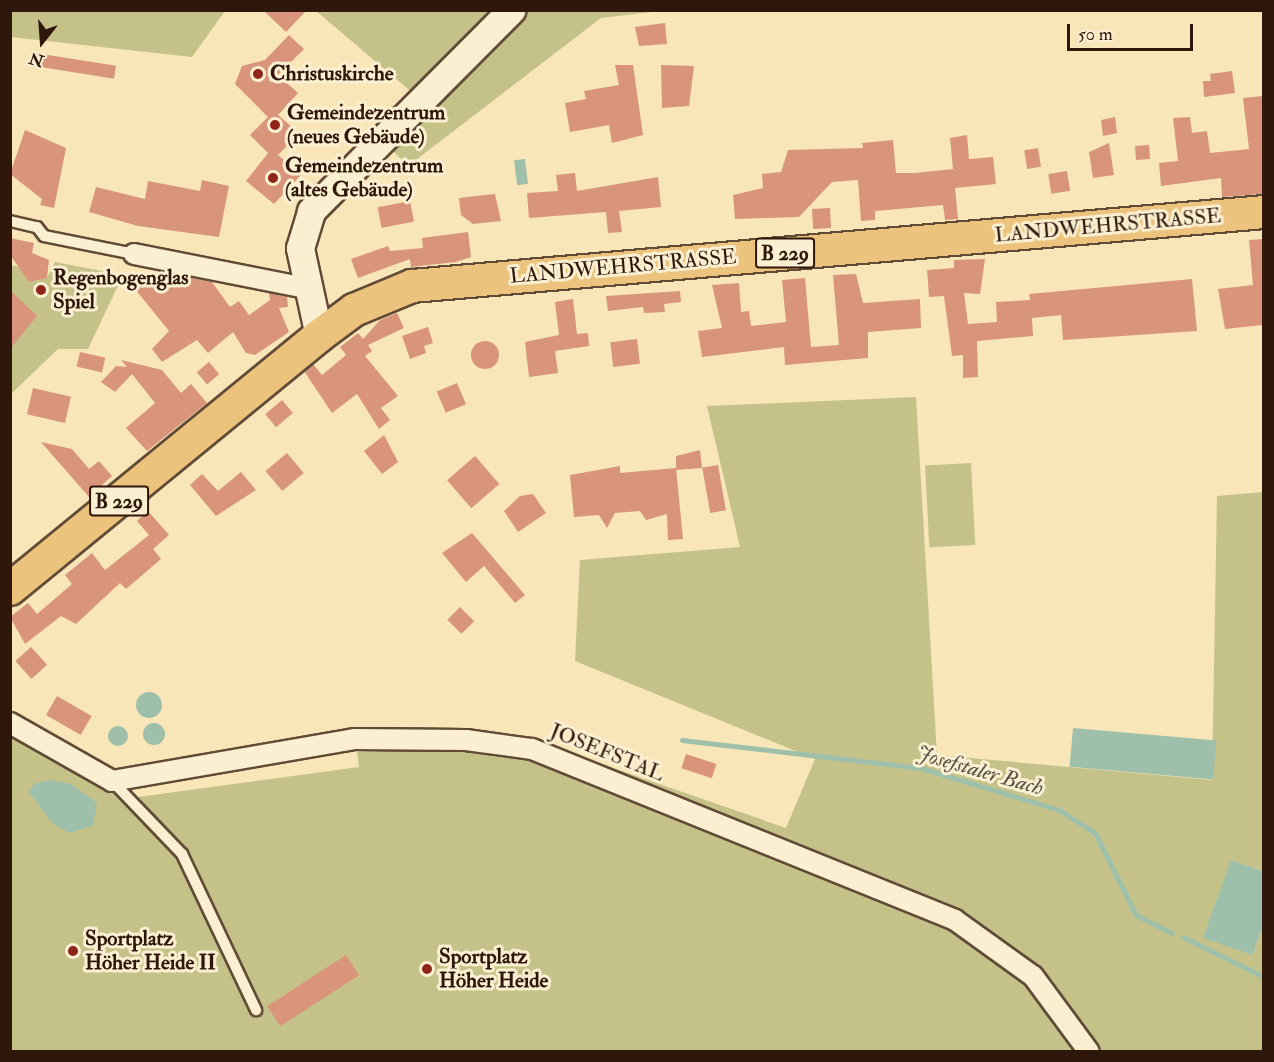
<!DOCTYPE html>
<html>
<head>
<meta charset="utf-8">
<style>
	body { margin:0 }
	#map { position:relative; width:1274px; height:1062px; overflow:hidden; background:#f8e6b8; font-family:"IM FELL Double Pica",serif }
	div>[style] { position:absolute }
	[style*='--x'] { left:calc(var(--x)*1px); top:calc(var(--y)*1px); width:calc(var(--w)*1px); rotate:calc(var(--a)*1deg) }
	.green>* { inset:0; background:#c5c289; transform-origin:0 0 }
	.water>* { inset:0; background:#9ec0ab; transform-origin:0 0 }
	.round { border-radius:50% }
	.stream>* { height:5px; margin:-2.5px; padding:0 2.5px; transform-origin:2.5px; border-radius:2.5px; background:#9ec0ab }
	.building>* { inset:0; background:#d9957c; transform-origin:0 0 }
	.roads { filter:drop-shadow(2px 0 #614b36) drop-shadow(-2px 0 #614b36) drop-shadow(0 2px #614b36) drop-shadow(0 -2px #614b36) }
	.lane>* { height:10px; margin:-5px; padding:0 5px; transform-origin:5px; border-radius:5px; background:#faefd1 }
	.street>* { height:20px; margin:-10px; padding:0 10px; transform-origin:10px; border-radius:10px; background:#faefd1 }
	.secondary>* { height:27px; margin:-13.5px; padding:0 13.5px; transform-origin:13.5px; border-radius:13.5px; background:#faefd1 }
	.primary>* { height:32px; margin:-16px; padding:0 16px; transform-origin:16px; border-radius:16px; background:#ecc37c }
	.dots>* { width:16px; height:16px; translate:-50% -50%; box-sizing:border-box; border:3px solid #faefd1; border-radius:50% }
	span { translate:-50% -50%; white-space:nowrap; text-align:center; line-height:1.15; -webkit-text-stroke:6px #faefd1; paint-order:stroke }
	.shield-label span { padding:2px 4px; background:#faefd1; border:2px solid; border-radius:4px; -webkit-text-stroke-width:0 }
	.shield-label { font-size:20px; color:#2f170b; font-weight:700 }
	.poi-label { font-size:21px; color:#2f170b; font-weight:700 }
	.left { translate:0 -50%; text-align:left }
	.street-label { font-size:21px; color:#2f170b }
	.water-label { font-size:22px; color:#565243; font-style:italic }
	.frame { position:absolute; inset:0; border:12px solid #2f170b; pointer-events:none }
	.north { position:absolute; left:12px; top:12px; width:60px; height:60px; -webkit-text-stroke:4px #faefd1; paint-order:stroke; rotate:197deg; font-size:16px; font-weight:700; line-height:24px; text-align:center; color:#2f170b }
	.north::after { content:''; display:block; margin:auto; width:21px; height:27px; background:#2f170b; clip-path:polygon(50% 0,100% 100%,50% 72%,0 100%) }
	.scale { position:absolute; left:1067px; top:24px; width:126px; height:27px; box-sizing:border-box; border:3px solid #2f170b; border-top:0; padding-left:8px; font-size:18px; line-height:21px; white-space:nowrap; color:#2f170b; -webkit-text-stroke:4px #faefd1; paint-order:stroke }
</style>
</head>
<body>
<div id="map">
	<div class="green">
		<div style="clip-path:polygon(10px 11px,11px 10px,225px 11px,192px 57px,11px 37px)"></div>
		<div style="clip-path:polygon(316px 11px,660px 11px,601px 18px,408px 166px,386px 144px,427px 105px)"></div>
		<div style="clip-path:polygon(55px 262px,123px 275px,88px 349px,58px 349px,11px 394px,11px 265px,20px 267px,29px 282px,47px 278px)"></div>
		<div style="clip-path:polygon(916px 397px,937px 755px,1212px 780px,1217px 496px,1263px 492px,1263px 871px,1231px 860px,1253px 955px,1263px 925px,1263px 1051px,11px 1051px,11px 732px,130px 803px,138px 797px,359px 767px,354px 727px,483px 730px,596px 762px,786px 828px,815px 759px,575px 661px,580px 560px,740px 547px,707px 406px)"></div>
		<div style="left:971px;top:463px;width:82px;height:46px;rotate:87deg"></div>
	</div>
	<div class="water">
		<div style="left:525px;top:159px;width:25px;height:11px;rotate:83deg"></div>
		<div class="round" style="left:136px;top:692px;width:26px;height:26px"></div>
		<div class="round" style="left:143px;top:723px;width:22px;height:22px"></div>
		<div class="round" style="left:108px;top:726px;width:20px;height:20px"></div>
		<div style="left:1073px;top:728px;width:144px;height:39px;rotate:5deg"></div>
		<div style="clip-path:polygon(49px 780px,71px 784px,97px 803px,93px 826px,69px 833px,52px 823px,29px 792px,34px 784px)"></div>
		<div style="clip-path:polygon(1231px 860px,1263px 871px,1263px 925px,1253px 955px,1203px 938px)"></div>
	</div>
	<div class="stream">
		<div style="--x:682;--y:740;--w:241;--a:6.7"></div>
		<div style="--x:921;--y:768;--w:144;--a:16.9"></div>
		<div style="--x:1059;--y:810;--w:43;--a:32.6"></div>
		<div style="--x:1095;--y:833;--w:92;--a:63.4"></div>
		<div style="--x:1136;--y:915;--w:40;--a:26.6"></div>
		<div style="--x:1183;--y:937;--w:90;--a:26.3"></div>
	</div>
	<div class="building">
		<div style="clip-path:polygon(263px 10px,307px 10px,286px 32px)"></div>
		<div style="clip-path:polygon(665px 23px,667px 44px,639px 46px,635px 27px)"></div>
		<div style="clip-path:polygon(289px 35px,304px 49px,278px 75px,298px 93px,278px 115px,299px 133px,278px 155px,301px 175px,274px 204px,246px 181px,268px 153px,250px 135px,268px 117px,235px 84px,242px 66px,265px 60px)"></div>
		<div style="left:35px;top:53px;width:82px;height:13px;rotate:9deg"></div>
		<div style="clip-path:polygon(615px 65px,633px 65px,643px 135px,612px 143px,609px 125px,570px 132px,565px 103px,586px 99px,584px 91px,619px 85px)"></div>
		<div style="clip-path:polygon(661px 65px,694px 66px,689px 106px,662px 108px)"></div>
		<div style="clip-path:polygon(1232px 71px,1235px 93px,1204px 97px,1203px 81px,1211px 81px,1210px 74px)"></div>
		<div style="clip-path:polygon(1263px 96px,1263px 194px,1222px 197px,1221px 178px,1161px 186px,1159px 163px,1178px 161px,1173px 118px,1190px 117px,1192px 133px,1207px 131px,1210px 153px,1249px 149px,1243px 98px)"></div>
		<div style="clip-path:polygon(1115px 117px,1117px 133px,1103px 136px,1101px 120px)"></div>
		<div style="clip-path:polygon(25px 130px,66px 148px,54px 208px,40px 205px,42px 199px,10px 174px)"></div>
		<div style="clip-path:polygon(967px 135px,969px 159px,993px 157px,996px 184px,955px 188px,958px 219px,945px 220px,943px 205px,875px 211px,875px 220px,861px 221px,858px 180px,832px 182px,799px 217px,735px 219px,733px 195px,763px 188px,762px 174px,781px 172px,788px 150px,863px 148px,862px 143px,893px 140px,896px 173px,915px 173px,953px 169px,950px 138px)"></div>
		<div style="clip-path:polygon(1109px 143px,1114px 175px,1093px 178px,1089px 152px)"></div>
		<div style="left:1149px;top:145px;width:14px;height:14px;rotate:86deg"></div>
		<div style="left:1038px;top:148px;width:19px;height:14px;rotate:81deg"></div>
		<div style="left:1067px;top:171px;width:20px;height:19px;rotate:81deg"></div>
		<div style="clip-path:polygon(575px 173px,577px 191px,658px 177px,661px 207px,619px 211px,622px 232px,608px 233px,606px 212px,529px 218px,527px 193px,558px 191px,556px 175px)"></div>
		<div style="clip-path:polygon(202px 180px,229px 186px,219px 237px,138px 226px,89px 212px,96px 187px,145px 199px,148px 181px,200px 191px)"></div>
		<div style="clip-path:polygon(495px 194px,501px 221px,473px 224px,461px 215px,459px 198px)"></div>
		<div style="left:410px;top:201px;width:21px;height:33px;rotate:79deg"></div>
		<div style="left:830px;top:208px;width:20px;height:18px;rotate:87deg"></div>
		<div style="clip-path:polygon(468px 232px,471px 257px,456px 262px,411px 267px,410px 259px,358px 278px,351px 259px,388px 246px,390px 251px,423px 248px,422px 238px)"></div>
		<div style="clip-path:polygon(10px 238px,34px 243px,32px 253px,49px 260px,47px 278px,29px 282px,10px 255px)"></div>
		<div style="clip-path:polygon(1263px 239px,1263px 325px,1225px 329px,1218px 289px,1253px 285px,1249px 240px)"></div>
		<div style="clip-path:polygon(985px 259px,980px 294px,964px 293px,968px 324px,997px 322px,996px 302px,1030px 300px,1029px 294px,1192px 279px,1197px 331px,1063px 340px,1061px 315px,1032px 318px,1033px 336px,977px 341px,978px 377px,963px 378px,963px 355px,952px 356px,944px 296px,929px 297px,927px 270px,954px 268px,954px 260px)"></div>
		<div style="clip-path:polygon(162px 272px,212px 282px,230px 307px,239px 301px,249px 315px,270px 300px,269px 293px,287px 297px,288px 307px,279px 308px,289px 332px,255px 355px,246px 353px,233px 332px,208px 353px,197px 340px,162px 362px,152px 349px,169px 331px,135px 289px)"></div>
		<div style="clip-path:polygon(856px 274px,863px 303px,920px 299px,921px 328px,868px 332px,868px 358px,785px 365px,784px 347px,702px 357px,698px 331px,722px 328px,712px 285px,739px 283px,741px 312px,749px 311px,751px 326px,786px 322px,782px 280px,805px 278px,811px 347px,839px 345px,833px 275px)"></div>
		<div style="clip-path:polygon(10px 290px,37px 316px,10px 349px)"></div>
		<div style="clip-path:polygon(680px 291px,681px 302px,664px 304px,665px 312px,644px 313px,643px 307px,608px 311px,606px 296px)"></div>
		<div style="clip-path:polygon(573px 299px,577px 334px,588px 333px,589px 346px,555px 351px,558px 373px,529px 377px,525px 342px,559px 335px,555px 302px)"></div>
		<div style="clip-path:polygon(397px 313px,404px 328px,368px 345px,372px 351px,365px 356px,398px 396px,381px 408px,390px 420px,379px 429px,357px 394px,332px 413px,304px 371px,313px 364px,322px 375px,346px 355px,340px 347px,358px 333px,363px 339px,380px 320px)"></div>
		<div style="clip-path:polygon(428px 327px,433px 343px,424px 346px,426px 353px,410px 359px,402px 336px)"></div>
		<div style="left:637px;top:339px;width:25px;height:27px;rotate:83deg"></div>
		<div class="round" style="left:471px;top:341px;width:28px;height:28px"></div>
		<div style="left:80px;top:352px;width:26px;height:15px;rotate:13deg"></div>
		<div style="clip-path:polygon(121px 360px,162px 370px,181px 393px,191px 384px,207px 403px,147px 451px,126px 428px,155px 403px,132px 374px,115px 392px,101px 382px,116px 366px,127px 367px)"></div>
		<div style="left:209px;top:362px;width:16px;height:16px;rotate:50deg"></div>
		<div style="left:457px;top:383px;width:23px;height:22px;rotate:67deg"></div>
		<div style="left:33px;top:388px;width:39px;height:27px;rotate:13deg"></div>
		<div style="left:282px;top:400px;width:17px;height:22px;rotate:50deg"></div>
		<div style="clip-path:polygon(384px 435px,398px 462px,382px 474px,364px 451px)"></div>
		<div style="clip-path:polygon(41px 442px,72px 449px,89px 469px,99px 461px,112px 476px,89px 497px)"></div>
		<div style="clip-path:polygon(700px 450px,702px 468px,676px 470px,676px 456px)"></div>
		<div style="left:287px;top:453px;width:26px;height:28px;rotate:50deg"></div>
		<div style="left:475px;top:456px;width:37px;height:37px;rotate:49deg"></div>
		<div style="left:718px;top:465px;width:46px;height:16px;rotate:80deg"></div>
		<div style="clip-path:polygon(620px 466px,620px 473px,676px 468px,683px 539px,668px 540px,667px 514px,646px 520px,640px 511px,615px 513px,607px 528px,599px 515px,574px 517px,570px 475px)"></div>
		<div style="clip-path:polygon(241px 472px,256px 490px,216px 516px,190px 485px,202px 474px,218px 491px)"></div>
		<div style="clip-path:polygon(533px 494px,546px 513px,518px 532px,504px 511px,520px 496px)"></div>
		<div style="clip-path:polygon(148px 511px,169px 535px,153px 549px,161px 559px,126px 589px,120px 583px,76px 624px,61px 616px,25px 644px,10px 617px,28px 603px,37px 614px,72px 584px,65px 575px,92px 553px,105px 570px,149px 535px,137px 521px)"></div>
		<div style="clip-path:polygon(472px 533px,525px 595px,515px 603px,484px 566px,466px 582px,442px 553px)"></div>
		<div style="left:460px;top:607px;width:20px;height:18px;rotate:45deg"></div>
		<div style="left:31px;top:647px;width:24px;height:21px;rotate:48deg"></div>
		<div style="left:57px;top:696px;width:40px;height:22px;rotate:30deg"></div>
		<div style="left:686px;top:754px;width:32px;height:15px;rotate:18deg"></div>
		<div style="left:346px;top:955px;width:24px;height:94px;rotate:57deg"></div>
	</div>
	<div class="roads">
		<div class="lane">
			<div style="--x:10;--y:221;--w:28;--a:13"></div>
			<div style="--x:37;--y:227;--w:11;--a:52"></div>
			<div style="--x:44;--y:236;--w:92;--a:11.3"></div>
			<div style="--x:112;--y:781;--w:101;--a:46.2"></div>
			<div style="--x:182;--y:854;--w:173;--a:64.6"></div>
		</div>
		<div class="street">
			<div style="--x:134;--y:254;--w:175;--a:11.2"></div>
			<div style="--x:10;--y:723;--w:117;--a:29.6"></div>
			<div style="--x:112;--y:781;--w:247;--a:-9.8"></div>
			<div style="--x:355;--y:739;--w:111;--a:0.5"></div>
			<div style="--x:466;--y:740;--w:67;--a:7.8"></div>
			<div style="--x:532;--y:749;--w:456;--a:22"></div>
			<div style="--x:955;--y:920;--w:96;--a:35.7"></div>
			<div style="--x:1033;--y:976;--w:94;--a:53.6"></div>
		</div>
		<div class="secondary">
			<div style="--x:319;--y:336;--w:90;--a:-102.2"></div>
			<div style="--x:300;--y:248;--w:39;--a:-73"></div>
			<div style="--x:311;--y:211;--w:284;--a:-45.1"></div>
		</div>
		<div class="primary">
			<div style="--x:10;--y:589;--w:399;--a:-39.3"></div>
			<div style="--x:319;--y:336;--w:44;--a:-36.6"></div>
			<div style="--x:354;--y:310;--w:63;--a:-22.5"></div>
			<div style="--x:412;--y:286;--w:855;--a:-4.96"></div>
		</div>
	</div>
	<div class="dots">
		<div style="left:258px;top:74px;background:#8f2418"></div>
		<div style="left:275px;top:125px;background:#8f2418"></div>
		<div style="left:273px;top:178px;background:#8f2418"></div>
		<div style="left:41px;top:290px;background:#8f2418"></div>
		<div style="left:73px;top:951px;background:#8f2418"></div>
		<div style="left:427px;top:969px;background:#8f2418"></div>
	</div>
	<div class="shield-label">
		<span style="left:785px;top:253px">B 229</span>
		<span style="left:119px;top:501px">B 229</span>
	</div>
	<div class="poi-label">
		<span class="left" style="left:270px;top:74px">Christuskirche</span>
		<span class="left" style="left:287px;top:125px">Gemeindezentrum<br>(neues Gebäude)</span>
		<span class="left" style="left:285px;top:178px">Gemeindezentrum<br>(altes Gebäude)</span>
		<span class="left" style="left:53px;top:290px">Regenbogenglas<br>Spiel</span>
		<span class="left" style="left:85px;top:951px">Sportplatz<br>Höher Heide II</span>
		<span class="left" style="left:439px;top:969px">Sportplatz<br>Höher Heide</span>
	</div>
	<div class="street-label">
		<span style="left:1108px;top:226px;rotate:-5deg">LANDWEHRSTRASSE</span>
		<span style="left:623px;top:267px;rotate:-5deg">LANDWEHRSTRASSE</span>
		<span style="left:607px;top:753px;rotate:22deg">JOSEFSTAL</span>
	</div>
	<div class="water-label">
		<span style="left:980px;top:771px;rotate:16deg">Josefstaler Bach</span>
	</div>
	<div class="frame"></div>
	<div class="north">N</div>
	<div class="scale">50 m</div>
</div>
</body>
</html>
